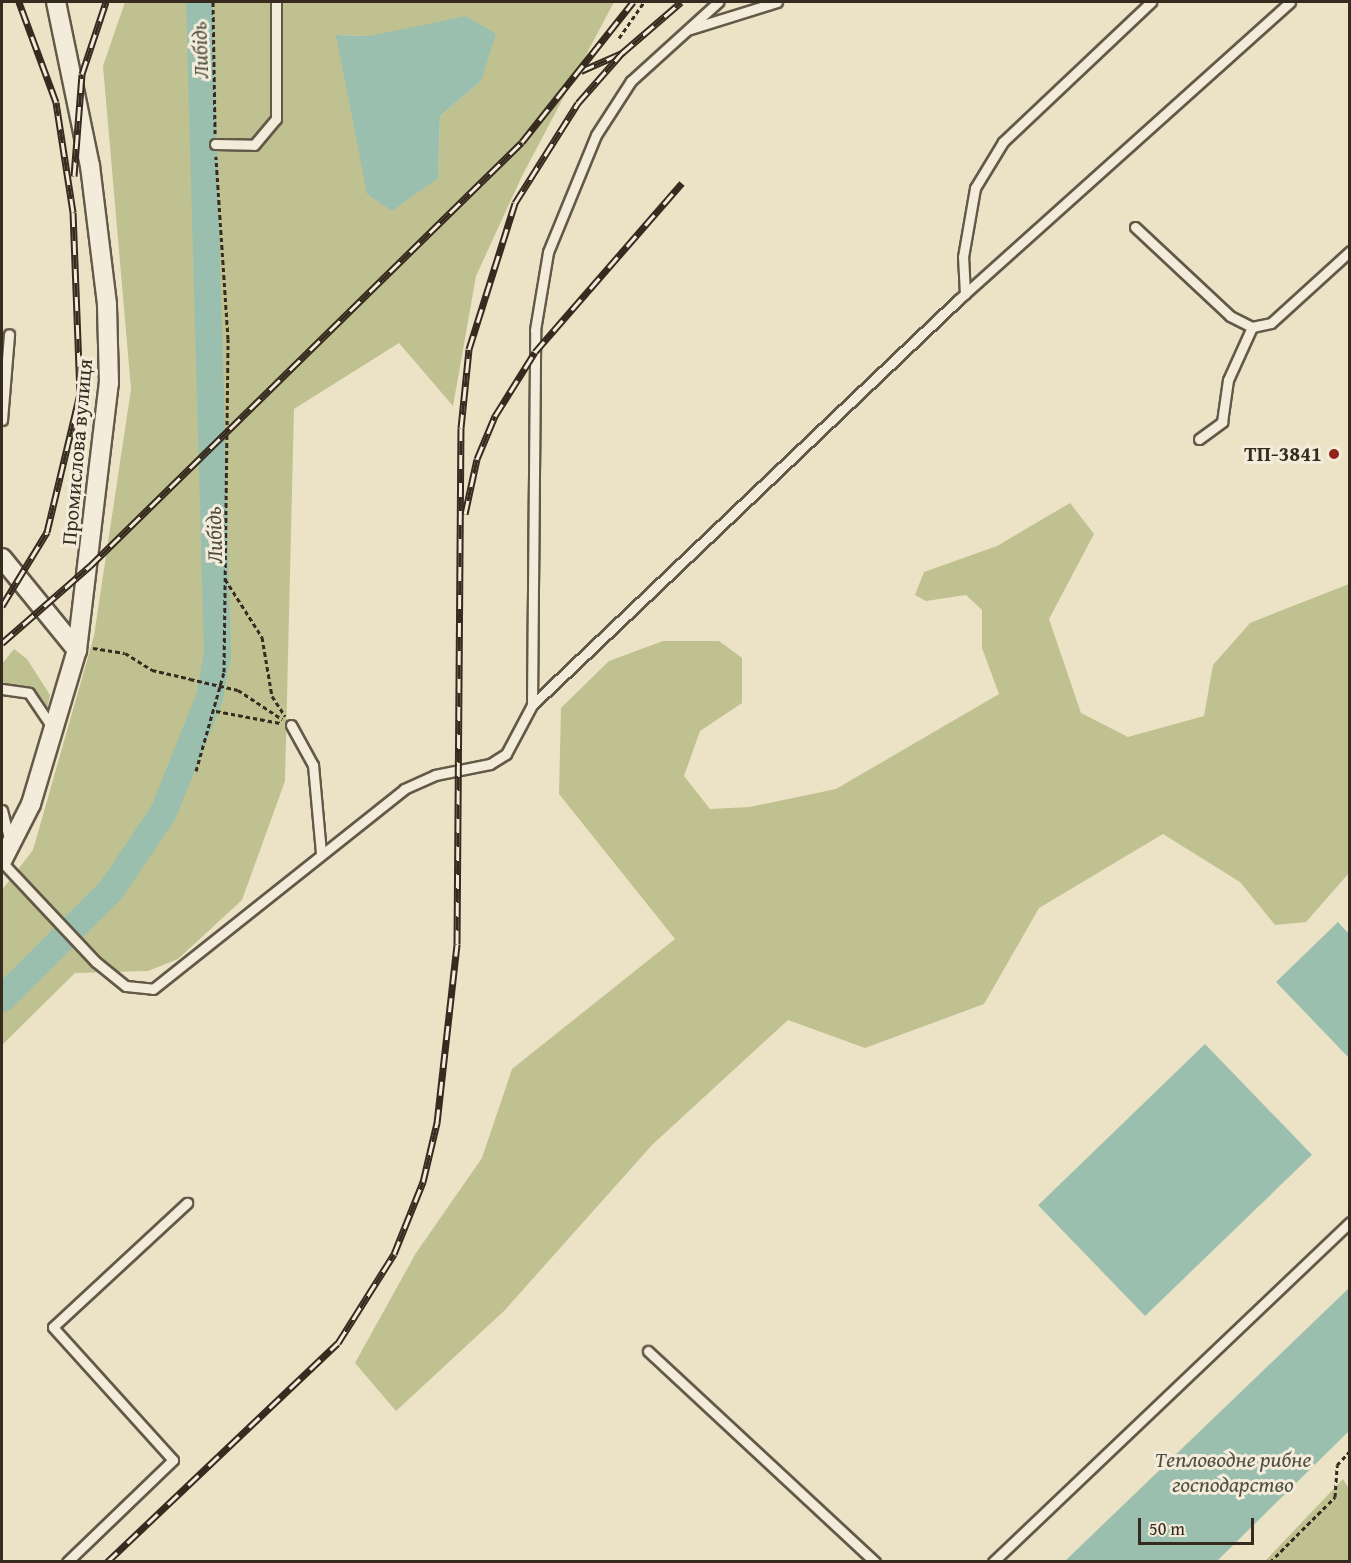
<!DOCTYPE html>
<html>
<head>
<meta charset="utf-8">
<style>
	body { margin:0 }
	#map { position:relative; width:1351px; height:1563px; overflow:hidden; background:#ece2c6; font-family:"Gentium Book Plus",serif }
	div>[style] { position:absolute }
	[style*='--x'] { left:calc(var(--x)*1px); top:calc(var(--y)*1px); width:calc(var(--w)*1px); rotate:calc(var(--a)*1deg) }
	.green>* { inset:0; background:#c0c190 }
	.water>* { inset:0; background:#9abfae; transform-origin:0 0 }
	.river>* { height:27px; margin:-13.5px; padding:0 13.5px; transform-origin:13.5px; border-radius:13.5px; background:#9abfae }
	.path>* { height:3px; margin-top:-1.5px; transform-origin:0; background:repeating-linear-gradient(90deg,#362b1e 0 4.5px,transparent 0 7.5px) }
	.roads { filter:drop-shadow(2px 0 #645948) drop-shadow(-2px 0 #645948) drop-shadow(0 2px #645948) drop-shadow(0 -2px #645948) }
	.service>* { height:9px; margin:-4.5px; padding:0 4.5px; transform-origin:4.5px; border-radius:4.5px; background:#f3ecda }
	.minor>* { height:18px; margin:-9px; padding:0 9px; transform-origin:9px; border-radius:9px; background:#f3ecda }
	.rail>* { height:7px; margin-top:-3.5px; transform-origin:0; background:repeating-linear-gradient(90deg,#f3ecda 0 14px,#362b1e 0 28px); box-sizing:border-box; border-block:2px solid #362b1e }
	.path-bridge>* { height:3px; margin-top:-1.5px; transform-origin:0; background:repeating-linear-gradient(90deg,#362b1e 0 4.5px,transparent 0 7.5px) }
	.dots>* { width:16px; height:16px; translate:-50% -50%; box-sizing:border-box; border:3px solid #f3ecda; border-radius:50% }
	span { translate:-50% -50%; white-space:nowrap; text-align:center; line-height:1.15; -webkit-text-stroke:6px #f3ecda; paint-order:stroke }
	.street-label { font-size:21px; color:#362b1e }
	.poi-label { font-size:21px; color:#362b1e; font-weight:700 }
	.right { translate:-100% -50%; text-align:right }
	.water-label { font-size:22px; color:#4f5042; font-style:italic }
	.frame { position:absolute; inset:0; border:3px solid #362b1e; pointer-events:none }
	.scale { position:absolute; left:1138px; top:1518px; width:116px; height:27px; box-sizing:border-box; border:3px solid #362b1e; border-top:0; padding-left:8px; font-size:18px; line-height:21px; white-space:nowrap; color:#362b1e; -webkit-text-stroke:4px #f3ecda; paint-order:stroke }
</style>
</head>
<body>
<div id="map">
	<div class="green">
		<div style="clip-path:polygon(evenodd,125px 2px,614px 2px,522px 176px,476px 276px,453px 406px,399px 343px,294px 409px,285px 781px,242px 900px,178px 959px,148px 971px,75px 973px,2px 1045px,2px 890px,33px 850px,94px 636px,131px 389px,103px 66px,125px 2px,337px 35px,370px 36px,481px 81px,440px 116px,438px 178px,337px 35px)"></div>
		<div style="clip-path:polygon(1070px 503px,1094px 534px,1049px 619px,1081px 713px,1128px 737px,1204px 716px,1213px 665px,1250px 623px,1349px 584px,1349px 873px,1306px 922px,1275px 925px,1240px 882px,1163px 834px,1039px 908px,984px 1004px,865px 1048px,788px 1020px,652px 1145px,504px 1311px,396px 1411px,355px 1363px,416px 1253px,482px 1158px,512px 1069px,675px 939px,559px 794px,561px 708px,609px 661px,663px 641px,719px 641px,742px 658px,742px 703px,700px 731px,684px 776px,710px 809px,750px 807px,836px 789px,999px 694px,982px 648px,982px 610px,966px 595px,926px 601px,915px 595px,924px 572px,997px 546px)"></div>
		<div style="clip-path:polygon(14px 649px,27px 659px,50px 695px,46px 715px,29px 693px,2px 689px,2px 664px)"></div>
		<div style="clip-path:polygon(1343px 1479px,1349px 1489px,1349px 1561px,1265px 1561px)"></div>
	</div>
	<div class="water">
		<div style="clip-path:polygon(466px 16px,496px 34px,481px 81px,440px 116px,438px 178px,392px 211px,367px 194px,336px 35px,370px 36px)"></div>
		<div style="clip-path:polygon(1338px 922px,1349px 934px,1349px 1058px,1276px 982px)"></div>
		<div style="left:1205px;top:1044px;width:154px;height:232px;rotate:46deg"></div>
		<div style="clip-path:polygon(1349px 1288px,1349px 1431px,1217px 1561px,1065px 1561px)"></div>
	</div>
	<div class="river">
		<div style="--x:2;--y:998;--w:154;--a:-45"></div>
		<div style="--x:111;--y:889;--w:93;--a:-56"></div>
		<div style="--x:163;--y:812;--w:124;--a:-68.2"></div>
		<div style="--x:209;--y:697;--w:45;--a:-79.7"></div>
		<div style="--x:217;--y:653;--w:651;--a:-91.58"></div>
	</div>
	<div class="path">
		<div style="--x:213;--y:2;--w:132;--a:89.1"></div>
		<div style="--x:619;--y:38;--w:44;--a:-55.2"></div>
		<div style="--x:225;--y:579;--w:69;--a:57.5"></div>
		<div style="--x:262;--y:637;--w:60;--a:80.4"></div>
		<div style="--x:272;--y:696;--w:24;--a:57"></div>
		<div style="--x:93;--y:648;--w:32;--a:9"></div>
		<div style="--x:125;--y:653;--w:32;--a:32"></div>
		<div style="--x:152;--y:670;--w:39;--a:13"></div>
		<div style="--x:238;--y:690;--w:53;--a:33.4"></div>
		<div style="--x:216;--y:711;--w:65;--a:10.6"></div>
		<div style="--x:196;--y:771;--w:103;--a:-74.2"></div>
		<div style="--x:224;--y:672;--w:333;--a:-89.3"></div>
		<div style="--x:228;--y:339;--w:183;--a:-93.8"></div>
		<div style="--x:1270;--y:1562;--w:92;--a:-45"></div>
		<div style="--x:1335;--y:1497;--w:32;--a:-86"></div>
		<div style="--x:1337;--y:1465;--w:19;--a:-47"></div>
	</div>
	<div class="roads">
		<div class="service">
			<div style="--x:690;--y:29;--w:91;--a:-17.2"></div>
			<div style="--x:215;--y:144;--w:39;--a:1"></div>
			<div style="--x:254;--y:145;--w:34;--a:-50"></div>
			<div style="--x:276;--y:119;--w:117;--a:-90"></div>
			<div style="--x:1135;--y:227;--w:130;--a:43.1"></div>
			<div style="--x:1230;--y:316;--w:25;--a:27"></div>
			<div style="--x:1252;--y:327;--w:19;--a:-12"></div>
			<div style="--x:1271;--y:323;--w:107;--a:-42.3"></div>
			<div style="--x:965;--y:294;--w:37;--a:-93"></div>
			<div style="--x:963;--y:257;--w:70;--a:-80.1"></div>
			<div style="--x:975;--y:188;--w:54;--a:-58.7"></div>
			<div style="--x:1003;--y:142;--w:204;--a:-43.4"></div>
			<div style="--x:2;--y:420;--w:86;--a:-85.3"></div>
			<div style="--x:1199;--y:439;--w:29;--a:-36"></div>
			<div style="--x:1222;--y:422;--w:42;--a:-81.9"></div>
			<div style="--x:1228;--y:380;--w:58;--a:-65.6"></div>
			<div style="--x:2;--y:689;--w:27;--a:8"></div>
			<div style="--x:29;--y:693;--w:41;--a:55.9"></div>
			<div style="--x:532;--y:705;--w:588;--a:-43.55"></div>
			<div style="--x:958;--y:300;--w:446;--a:-41.9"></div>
			<div style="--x:291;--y:725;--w:46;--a:61.2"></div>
			<div style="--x:313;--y:765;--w:88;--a:84.8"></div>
			<div style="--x:2;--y:810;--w:34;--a:76"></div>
			<div style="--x:2;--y:862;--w:137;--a:46.8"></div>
			<div style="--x:96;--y:962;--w:38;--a:39"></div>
			<div style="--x:126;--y:986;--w:27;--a:6"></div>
			<div style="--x:153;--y:989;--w:321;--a:-38.5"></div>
			<div style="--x:404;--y:789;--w:34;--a:-24"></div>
			<div style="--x:435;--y:775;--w:56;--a:-11.3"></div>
			<div style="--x:490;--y:764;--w:19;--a:-32"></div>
			<div style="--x:506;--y:754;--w:55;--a:-62"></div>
			<div style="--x:532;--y:705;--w:375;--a:-89.5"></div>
			<div style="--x:535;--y:330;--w:79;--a:-80.5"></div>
			<div style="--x:548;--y:252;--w:126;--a:-67.7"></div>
			<div style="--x:596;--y:135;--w:64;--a:-57.1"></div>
			<div style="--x:631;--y:81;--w:118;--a:-42.2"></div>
			<div style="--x:648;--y:1351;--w:310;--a:42.9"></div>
			<div style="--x:67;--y:1562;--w:147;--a:-43.9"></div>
			<div style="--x:173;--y:1460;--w:179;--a:-132.1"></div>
			<div style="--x:53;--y:1327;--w:183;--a:-42.8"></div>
			<div style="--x:993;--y:1562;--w:493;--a:-43.6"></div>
		</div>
		<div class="minor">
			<div style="--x:2;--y:558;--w:119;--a:50.8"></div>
			<div style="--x:2;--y:861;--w:64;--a:-63"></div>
			<div style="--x:31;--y:804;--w:161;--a:-73.4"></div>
			<div style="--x:77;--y:650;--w:269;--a:-83.2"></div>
			<div style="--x:109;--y:383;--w:79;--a:-91.5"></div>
			<div style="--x:107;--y:304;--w:139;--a:-97"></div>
			<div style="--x:90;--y:166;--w:167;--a:-101.7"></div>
		</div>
	</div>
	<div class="rail">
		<div style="--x:581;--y:71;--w:45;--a:-23.7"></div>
		<div style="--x:622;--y:53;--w:78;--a:-40.8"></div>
		<div style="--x:74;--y:176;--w:102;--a:-85.5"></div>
		<div style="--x:82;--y:74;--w:76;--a:-71.6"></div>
		<div style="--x:465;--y:514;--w:56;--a:-77.7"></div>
		<div style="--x:477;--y:459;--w:47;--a:-67.3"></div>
		<div style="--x:495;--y:416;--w:75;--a:-58"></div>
		<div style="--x:535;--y:352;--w:224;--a:-49"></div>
		<div style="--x:2;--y:606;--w:87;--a:-58.7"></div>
		<div style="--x:47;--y:532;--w:142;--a:-76.6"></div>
		<div style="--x:80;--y:394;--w:182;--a:-92.2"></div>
		<div style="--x:73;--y:212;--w:111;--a:-98.8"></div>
		<div style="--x:56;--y:102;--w:107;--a:-110.3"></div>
		<div style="--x:2;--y:643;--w:117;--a:-41.2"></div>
		<div style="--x:90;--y:566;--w:605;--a:-44.46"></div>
		<div style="--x:522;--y:142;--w:179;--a:-51.6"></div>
		<div style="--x:107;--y:1562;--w:318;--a:-43.5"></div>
		<div style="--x:338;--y:1343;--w:105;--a:-57.8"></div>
		<div style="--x:394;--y:1254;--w:78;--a:-68.1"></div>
		<div style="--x:423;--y:1182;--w:61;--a:-76.7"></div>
		<div style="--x:437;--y:1123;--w:180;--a:-83.6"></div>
		<div style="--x:457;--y:944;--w:516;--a:-89.56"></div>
		<div style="--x:461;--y:428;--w:79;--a:-84.2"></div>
		<div style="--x:469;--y:349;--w:153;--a:-72.5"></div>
		<div style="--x:515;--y:203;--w:118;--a:-57.8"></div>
		<div style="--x:578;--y:103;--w:67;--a:-48.7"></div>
	</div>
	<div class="path-bridge">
		<div style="--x:190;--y:679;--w:49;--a:12.9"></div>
	</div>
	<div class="dots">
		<div style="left:1334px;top:454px;background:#8f2418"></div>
	</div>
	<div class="street-label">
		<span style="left:77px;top:452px;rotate:-85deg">Промислова вулиця</span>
	</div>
	<div class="poi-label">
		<span class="right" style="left:1322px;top:454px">ТП-3841</span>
	</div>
	<div class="water-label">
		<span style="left:200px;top:50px;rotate:-92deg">Либідь</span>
		<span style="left:214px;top:535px;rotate:-92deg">Либідь</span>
		<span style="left:1233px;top:1472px">Тепловодне рибне<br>господарство</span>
	</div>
	<div class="frame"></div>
	<div class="scale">50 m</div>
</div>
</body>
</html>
